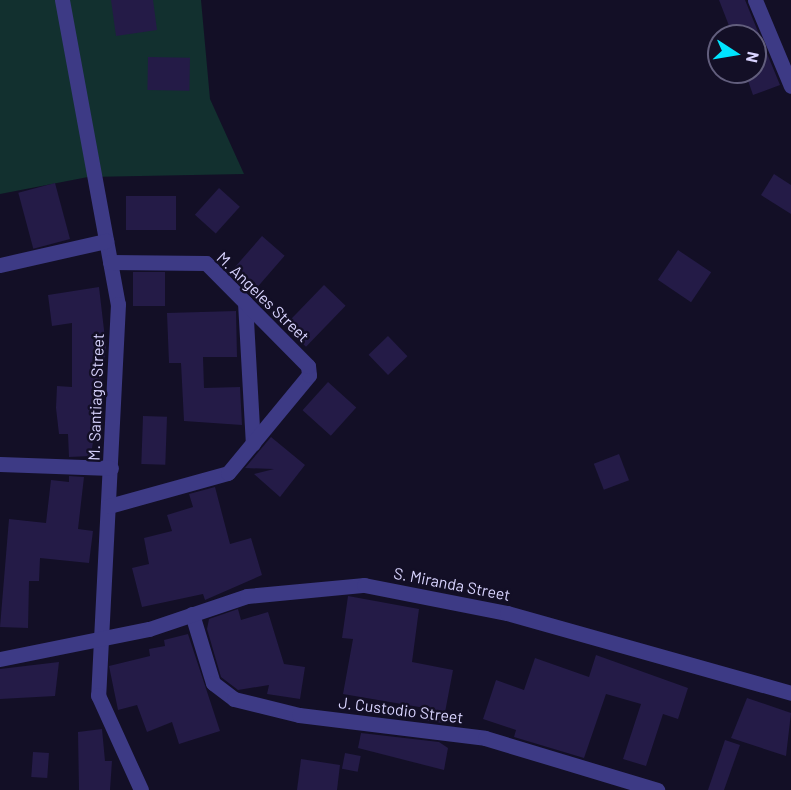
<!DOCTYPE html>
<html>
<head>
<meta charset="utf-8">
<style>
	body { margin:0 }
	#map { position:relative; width:791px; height:790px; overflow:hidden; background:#130f26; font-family:Barlow,sans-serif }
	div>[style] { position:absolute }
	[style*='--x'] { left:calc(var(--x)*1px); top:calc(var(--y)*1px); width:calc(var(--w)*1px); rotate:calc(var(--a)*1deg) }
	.green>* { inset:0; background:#12302f }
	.building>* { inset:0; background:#241b47; transform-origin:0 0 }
	.street>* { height:15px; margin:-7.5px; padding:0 7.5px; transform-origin:7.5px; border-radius:7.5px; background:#3d3a85 }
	span { translate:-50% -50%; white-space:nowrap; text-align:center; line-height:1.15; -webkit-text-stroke:5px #130f26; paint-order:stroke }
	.street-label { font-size:16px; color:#d9d4ff }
	.north { position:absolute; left:707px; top:24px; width:60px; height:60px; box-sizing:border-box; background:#130f26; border:2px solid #625e7d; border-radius:50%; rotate:102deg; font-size:16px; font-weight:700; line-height:24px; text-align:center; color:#d9d4ff }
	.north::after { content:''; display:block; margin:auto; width:21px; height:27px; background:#00e5ff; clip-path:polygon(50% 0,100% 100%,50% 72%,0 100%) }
</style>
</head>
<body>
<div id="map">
	<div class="green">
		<div style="clip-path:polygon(0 0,201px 0,210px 99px,244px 174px,88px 177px,0 194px)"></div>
	</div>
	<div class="building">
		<div style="clip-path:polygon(111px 0,153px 0,157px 30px,116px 36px)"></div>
		<div style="clip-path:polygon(719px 0,745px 0,780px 85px,753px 95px,745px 72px,755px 72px,755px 36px,733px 36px)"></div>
		<div style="left:148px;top:57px;width:42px;height:33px;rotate:1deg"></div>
		<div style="clip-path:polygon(774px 174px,791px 185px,791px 214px,761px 195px)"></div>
		<div style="left:55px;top:183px;width:58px;height:38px;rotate:75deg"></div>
		<div style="left:219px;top:188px;width:28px;height:36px;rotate:42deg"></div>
		<div style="left:126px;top:196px;width:50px;height:34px"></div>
		<div style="left:262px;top:236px;width:30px;height:45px;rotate:41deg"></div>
		<div style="left:678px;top:250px;width:40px;height:36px;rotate:34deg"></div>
		<div style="left:133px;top:272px;width:32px;height:34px"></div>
		<div style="left:324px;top:285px;width:30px;height:57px;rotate:44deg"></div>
		<div style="clip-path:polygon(99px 287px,106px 347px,91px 456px,69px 457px,68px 434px,59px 434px,56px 408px,57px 386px,72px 387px,72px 323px,52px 326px,48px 295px)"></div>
		<div style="clip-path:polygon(236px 311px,237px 357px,203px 357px,204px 388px,240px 387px,242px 425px,184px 421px,181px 363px,169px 363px,167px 313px)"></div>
		<div style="left:388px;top:336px;width:28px;height:27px;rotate:46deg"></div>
		<div style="left:328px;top:382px;width:38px;height:38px;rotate:42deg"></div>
		<div style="left:143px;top:416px;width:24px;height:48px;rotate:2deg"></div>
		<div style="clip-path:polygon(271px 437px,305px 465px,280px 497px,254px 474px,274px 469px,245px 468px)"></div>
		<div style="left:619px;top:454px;width:28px;height:27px;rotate:69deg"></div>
		<div style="clip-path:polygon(69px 476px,84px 477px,78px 529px,93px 531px,89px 563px,40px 558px,39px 581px,29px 581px,28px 628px,0 627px,9px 519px,46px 523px,51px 480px,69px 482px)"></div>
		<div style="clip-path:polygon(215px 487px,230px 544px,251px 538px,262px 575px,205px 600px,203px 594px,142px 607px,132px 568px,149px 564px,144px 538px,172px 531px,167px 515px,193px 507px,189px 494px)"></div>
		<div style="clip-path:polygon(348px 596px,419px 609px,412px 662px,453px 670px,443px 723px,422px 720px,425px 708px,343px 694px,353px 639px,342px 638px)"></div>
		<div style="clip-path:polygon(238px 609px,241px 620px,268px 612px,284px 664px,305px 667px,300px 699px,267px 694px,269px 685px,238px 690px,221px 677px,207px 629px,209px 619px)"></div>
		<div style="clip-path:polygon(188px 634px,220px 731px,179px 744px,172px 722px,147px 732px,137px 705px,118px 710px,109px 666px,150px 656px,149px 649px,165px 646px,164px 640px)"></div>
		<div style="clip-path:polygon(596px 655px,688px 688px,678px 719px,663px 714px,646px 766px,623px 759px,641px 704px,606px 694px,584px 758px,514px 737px,516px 730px,483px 719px,496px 680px,524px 690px,535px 658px,589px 677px)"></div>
		<div style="clip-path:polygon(59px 662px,55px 696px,0 699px,0 669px)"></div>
		<div style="clip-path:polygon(747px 698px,791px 713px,786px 756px,731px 738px)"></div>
		<div style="clip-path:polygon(102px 729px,105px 761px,112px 761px,110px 790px,79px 790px,78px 732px)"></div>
		<div style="clip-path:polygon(361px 733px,439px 742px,448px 748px,444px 770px,358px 748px)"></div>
		<div style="clip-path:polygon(725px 740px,740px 745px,724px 790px,708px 790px)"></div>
		<div style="left:33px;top:752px;width:16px;height:25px;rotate:4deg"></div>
		<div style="left:345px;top:753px;width:16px;height:16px;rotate:11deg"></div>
		<div style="clip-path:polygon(301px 759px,340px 765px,337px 790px,297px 790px)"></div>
	</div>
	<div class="street">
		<div style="--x:62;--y:0;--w:309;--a:79.6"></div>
		<div style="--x:118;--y:304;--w:392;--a:92.9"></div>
		<div style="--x:98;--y:695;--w:104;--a:65.6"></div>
		<div style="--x:755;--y:0;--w:93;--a:67.3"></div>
		<div style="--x:0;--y:265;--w:109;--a:-12.8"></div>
		<div style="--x:245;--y:302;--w:142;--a:86.8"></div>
		<div style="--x:0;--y:464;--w:111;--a:2.1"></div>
		<div style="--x:109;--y:506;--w:123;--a:-15.5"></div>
		<div style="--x:228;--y:473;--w:127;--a:-50.4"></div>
		<div style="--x:309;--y:375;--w:9;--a:-96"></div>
		<div style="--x:308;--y:366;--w:145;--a:-134.7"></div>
		<div style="--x:206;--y:263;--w:96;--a:-179.4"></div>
		<div style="--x:192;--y:614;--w:72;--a:73.1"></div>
		<div style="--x:213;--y:683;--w:26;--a:37"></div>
		<div style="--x:234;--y:699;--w:67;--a:13.8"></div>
		<div style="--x:299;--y:715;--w:187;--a:7"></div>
		<div style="--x:485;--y:738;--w:180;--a:16.8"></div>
		<div style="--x:0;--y:659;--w:152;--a:-11.4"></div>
		<div style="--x:149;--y:629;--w:103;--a:-18.6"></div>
		<div style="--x:247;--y:596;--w:118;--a:-5.4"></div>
		<div style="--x:364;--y:585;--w:146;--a:11.1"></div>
		<div style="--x:507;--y:613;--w:295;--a:15.7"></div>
	</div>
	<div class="street-label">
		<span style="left:263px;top:297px;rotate:44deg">M. Angeles Street</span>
		<span style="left:96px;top:397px;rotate:-88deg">M. Santiago Street</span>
		<span style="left:452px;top:584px;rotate:11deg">S. Miranda Street</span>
		<span style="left:401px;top:710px;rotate:7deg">J. Custodio Street</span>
	</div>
	<div class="north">N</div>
</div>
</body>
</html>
